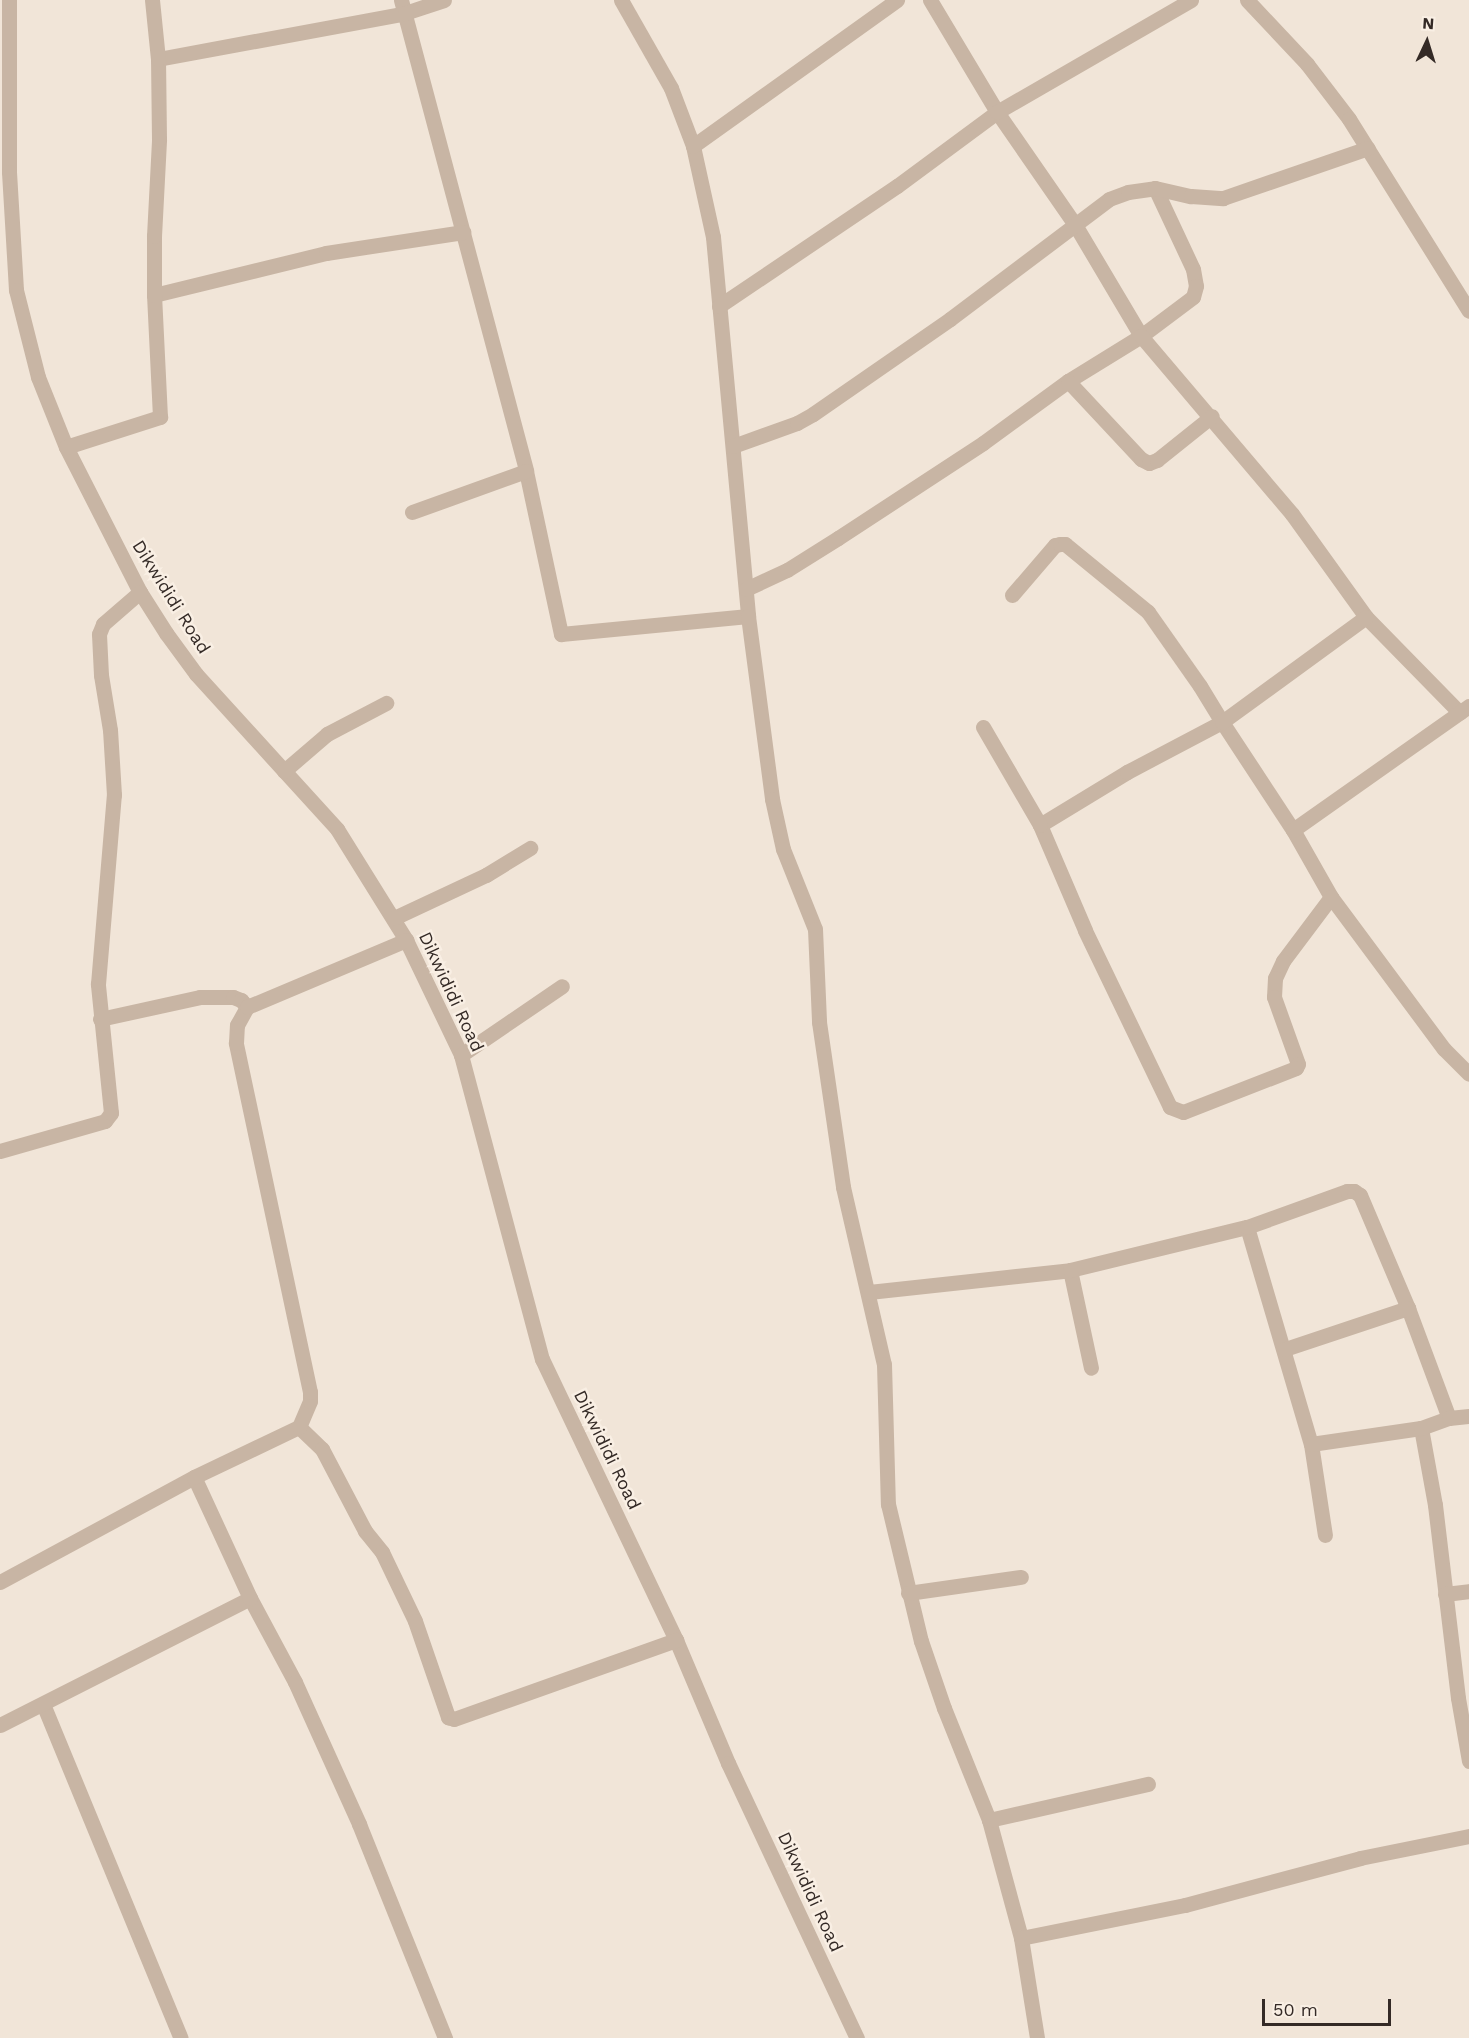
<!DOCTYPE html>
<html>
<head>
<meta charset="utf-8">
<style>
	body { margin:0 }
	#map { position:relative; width:1469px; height:2038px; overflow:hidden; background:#f1e5d8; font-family:"Work Sans",sans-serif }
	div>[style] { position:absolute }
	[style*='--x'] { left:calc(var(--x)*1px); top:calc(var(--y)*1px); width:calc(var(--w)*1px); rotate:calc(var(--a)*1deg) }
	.minor>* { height:15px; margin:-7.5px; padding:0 7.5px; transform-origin:7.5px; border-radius:7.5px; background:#c8b5a4 }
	span { translate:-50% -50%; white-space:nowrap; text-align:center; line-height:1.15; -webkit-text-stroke:5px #f9efe4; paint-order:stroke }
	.street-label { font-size:18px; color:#342a26 }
	.north { position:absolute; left:1397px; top:12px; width:60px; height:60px; -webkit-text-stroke:4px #f9efe4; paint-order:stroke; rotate:4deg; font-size:16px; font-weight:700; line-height:24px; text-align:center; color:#342a26 }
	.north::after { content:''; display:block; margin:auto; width:21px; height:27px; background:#342a26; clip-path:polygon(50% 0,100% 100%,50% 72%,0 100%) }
	.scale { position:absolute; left:1262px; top:1999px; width:129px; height:27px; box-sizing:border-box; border:3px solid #342a26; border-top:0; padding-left:8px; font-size:18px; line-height:21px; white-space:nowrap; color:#342a26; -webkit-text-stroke:4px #f9efe4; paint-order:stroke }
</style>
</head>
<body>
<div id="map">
	<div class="minor">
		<div style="--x:9;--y:0;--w:172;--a:90"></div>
		<div style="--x:9;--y:172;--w:118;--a:86.6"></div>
		<div style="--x:16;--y:290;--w:90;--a:75.8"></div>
		<div style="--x:38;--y:377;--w:75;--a:68.2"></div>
		<div style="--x:66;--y:447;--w:163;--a:63"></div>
		<div style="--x:140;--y:592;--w:49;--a:57.6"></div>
		<div style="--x:166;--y:633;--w:51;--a:53.8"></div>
		<div style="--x:196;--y:674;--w:210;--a:47.7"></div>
		<div style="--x:337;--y:829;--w:131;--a:58.1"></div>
		<div style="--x:406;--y:940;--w:127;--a:64.4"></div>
		<div style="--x:461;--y:1055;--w:315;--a:75.1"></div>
		<div style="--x:542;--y:1359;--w:311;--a:64.5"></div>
		<div style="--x:676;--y:1640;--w:134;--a:67.1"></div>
		<div style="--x:728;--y:1763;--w:304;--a:64.9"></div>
		<div style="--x:401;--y:0;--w:487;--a:75.1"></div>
		<div style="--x:526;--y:471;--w:167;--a:77.9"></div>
		<div style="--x:561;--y:634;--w:188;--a:-5.5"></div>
		<div style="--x:621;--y:0;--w:101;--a:60.4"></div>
		<div style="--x:671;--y:88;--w:62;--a:69.2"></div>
		<div style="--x:693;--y:146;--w:93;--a:77.6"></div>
		<div style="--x:713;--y:237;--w:381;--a:84.7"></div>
		<div style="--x:748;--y:616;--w:185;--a:82.5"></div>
		<div style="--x:772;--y:799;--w:51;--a:77.6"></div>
		<div style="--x:783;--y:849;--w:86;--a:68.2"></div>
		<div style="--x:815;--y:929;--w:93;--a:87.5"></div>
		<div style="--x:819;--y:1022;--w:167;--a:81.7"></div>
		<div style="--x:843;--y:1187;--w:182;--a:77"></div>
		<div style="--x:884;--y:1364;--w:140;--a:88.4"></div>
		<div style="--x:888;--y:1504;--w:141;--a:76.5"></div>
		<div style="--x:921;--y:1641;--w:71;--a:71.1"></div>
		<div style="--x:944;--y:1708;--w:121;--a:68.1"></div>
		<div style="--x:989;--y:1820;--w:122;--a:74.8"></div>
		<div style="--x:1021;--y:1938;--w:101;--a:80.9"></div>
		<div style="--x:930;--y:0;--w:131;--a:59.1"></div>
		<div style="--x:997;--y:112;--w:135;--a:55.3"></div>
		<div style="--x:1074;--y:223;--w:131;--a:59.3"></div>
		<div style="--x:1141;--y:336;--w:86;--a:148.3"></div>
		<div style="--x:1247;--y:0;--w:88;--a:46.8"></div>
		<div style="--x:1307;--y:64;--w:69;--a:52.6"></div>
		<div style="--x:1349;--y:119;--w:226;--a:58"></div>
		<div style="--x:158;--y:59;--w:251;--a:-10.5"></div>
		<div style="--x:405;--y:13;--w:41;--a:-18.4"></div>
		<div style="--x:693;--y:146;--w:251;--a:-35.6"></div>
		<div style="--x:1155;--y:188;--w:89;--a:64.9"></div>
		<div style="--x:1193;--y:269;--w:17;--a:80"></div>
		<div style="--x:1196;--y:286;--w:11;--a:105"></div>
		<div style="--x:1193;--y:297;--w:65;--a:143.1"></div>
		<div style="--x:1141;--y:336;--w:233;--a:49.7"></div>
		<div style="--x:1292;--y:514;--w:127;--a:54.3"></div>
		<div style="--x:1366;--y:617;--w:134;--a:45.6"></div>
		<div style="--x:154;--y:295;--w:177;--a:-13.7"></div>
		<div style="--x:326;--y:253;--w:139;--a:-8.7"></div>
		<div style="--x:719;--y:306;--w:215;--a:-34"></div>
		<div style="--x:897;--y:186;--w:124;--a:-36.5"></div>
		<div style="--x:997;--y:112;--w:224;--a:-30"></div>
		<div style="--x:733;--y:446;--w:68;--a:-19.8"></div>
		<div style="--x:797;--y:423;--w:18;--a:-29"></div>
		<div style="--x:813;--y:414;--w:167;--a:-34.7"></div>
		<div style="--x:950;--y:319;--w:199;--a:-37"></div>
		<div style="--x:1109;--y:199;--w:20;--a:-20"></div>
		<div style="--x:1128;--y:192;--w:27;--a:-8"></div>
		<div style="--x:1155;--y:188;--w:37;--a:13"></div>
		<div style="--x:1191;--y:196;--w:32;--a:4"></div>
		<div style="--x:1223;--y:198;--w:153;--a:-19"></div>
		<div style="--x:66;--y:447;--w:99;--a:-17.7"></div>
		<div style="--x:160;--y:417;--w:122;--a:-92.8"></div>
		<div style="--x:154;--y:295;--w:59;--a:-90"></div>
		<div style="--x:154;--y:236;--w:97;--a:-87"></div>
		<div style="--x:159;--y:139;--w:80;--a:-90.7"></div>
		<div style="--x:158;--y:59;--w:59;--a:-95.8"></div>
		<div style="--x:412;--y:512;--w:121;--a:-19.8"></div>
		<div style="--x:746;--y:589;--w:45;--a:-24.9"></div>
		<div style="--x:787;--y:570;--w:60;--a:-32.1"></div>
		<div style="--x:838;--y:538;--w:173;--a:-33.2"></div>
		<div style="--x:983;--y:443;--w:105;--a:-36.1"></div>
		<div style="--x:1068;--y:381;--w:107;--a:46.9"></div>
		<div style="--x:1141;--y:459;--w:9;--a:27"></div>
		<div style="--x:1149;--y:463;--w:9;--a:-21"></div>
		<div style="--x:1157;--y:460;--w:70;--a:-38.7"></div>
		<div style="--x:1012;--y:595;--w:66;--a:-49.3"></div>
		<div style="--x:1055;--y:545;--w:5;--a:-11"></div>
		<div style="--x:1060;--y:544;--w:5;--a:0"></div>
		<div style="--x:1065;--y:544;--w:107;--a:39.3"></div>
		<div style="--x:1148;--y:612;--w:90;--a:54.9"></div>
		<div style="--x:1200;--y:686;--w:42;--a:58.6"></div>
		<div style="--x:1222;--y:722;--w:129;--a:56.7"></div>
		<div style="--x:1293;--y:830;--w:77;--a:60.4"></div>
		<div style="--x:1331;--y:897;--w:80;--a:126.9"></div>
		<div style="--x:1283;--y:961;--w:19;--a:115"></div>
		<div style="--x:1275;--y:978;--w:19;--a:93"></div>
		<div style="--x:1274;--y:997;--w:71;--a:70.3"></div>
		<div style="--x:1298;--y:1064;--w:4;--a:117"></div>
		<div style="--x:1296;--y:1068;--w:121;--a:158.7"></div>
		<div style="--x:1183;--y:1112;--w:14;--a:-159"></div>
		<div style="--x:1170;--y:1107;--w:196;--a:-115.7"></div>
		<div style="--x:1085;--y:930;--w:114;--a:-113.2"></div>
		<div style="--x:1040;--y:825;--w:102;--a:-31.3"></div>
		<div style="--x:1127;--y:772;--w:107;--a:-27.8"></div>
		<div style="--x:1222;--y:722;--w:178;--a:-36.1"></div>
		<div style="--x:983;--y:727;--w:113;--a:59.8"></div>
		<div style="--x:284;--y:771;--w:57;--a:-40.7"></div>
		<div style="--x:327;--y:734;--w:67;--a:-27.7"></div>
		<div style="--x:1293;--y:830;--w:215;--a:-35.2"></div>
		<div style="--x:1331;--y:897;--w:189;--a:53.4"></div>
		<div style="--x:1444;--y:1049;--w:35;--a:45"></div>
		<div style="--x:394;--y:918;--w:102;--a:-25.1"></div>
		<div style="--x:486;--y:875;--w:52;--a:-31.5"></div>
		<div style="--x:100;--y:1019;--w:102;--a:-12.4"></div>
		<div style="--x:200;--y:997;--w:33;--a:0"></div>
		<div style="--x:233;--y:997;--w:9;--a:21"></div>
		<div style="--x:241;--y:1000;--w:9;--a:49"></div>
		<div style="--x:461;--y:1055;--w:122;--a:-34.3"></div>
		<div style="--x:0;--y:1151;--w:109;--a:-15.9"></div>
		<div style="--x:105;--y:1121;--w:10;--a:-53"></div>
		<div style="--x:111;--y:1113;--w:130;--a:-95.8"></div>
		<div style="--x:98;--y:984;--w:190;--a:-85.2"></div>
		<div style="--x:114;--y:795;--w:65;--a:-93.5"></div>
		<div style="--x:110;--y:730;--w:56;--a:-99.3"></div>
		<div style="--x:101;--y:675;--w:41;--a:-92.8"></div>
		<div style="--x:99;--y:634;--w:11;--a:-68"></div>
		<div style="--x:103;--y:624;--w:49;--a:-40.9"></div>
		<div style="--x:1247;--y:1227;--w:226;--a:73.6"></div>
		<div style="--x:1311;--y:1444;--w:92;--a:81.3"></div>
		<div style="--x:1070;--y:1270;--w:100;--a:77.9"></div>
		<div style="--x:869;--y:1292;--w:202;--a:-6.2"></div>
		<div style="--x:1070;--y:1270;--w:182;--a:-13.7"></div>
		<div style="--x:1247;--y:1227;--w:106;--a:-19.8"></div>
		<div style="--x:1347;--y:1191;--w:7;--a:0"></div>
		<div style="--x:1354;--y:1191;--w:7;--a:34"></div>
		<div style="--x:1360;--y:1195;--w:123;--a:67"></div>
		<div style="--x:1408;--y:1308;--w:117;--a:69.6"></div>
		<div style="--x:1285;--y:1349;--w:130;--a:-18.4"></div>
		<div style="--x:299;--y:1427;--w:32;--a:44"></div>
		<div style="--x:322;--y:1449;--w:93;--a:62.3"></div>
		<div style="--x:365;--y:1531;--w:27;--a:51"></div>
		<div style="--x:382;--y:1552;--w:76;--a:64.4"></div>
		<div style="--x:415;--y:1621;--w:102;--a:71"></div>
		<div style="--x:448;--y:1717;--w:6;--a:18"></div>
		<div style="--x:454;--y:1719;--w:236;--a:-19.6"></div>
		<div style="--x:1421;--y:1428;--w:78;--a:79.7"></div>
		<div style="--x:1435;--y:1505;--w:194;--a:83.2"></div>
		<div style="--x:1458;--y:1698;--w:64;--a:80.1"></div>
		<div style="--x:1311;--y:1444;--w:111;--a:-8.3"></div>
		<div style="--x:1421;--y:1428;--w:30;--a:-20"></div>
		<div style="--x:1449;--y:1418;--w:20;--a:-6"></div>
		<div style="--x:0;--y:1582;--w:221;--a:-28.4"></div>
		<div style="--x:908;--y:1593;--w:114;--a:-8.1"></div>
		<div style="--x:1445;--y:1594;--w:24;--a:-7"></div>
		<div style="--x:250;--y:1598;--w:95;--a:61.8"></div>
		<div style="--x:295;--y:1682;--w:156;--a:65.7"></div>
		<div style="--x:359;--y:1824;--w:231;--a:68.1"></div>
		<div style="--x:43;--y:1704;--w:361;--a:67.6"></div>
		<div style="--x:0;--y:1725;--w:280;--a:-26.9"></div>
		<div style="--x:250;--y:1598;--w:133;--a:-114.8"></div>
		<div style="--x:194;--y:1477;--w:116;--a:-25.5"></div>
		<div style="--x:299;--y:1427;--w:28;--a:-67"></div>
		<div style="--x:310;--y:1401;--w:9;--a:-90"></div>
		<div style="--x:310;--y:1392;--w:357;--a:-102"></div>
		<div style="--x:236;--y:1043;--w:18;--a:-87"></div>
		<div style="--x:237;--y:1025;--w:21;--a:-61"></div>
		<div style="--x:247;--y:1007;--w:173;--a:-22.8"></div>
		<div style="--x:989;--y:1820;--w:163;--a:-12.8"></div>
		<div style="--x:1021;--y:1938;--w:167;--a:-11.4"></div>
		<div style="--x:1185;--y:1905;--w:181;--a:-15"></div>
		<div style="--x:1360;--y:1858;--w:111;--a:-11.4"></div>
	</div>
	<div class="street-label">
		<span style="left:171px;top:597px;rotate:58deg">Dikwididi Road</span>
		<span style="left:451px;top:992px;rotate:65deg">Dikwididi Road</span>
		<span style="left:607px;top:1450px;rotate:64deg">Dikwididi Road</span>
		<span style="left:810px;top:1892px;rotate:65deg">Dikwididi Road</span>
	</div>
	<div class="north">N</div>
	<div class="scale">50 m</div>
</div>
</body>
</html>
